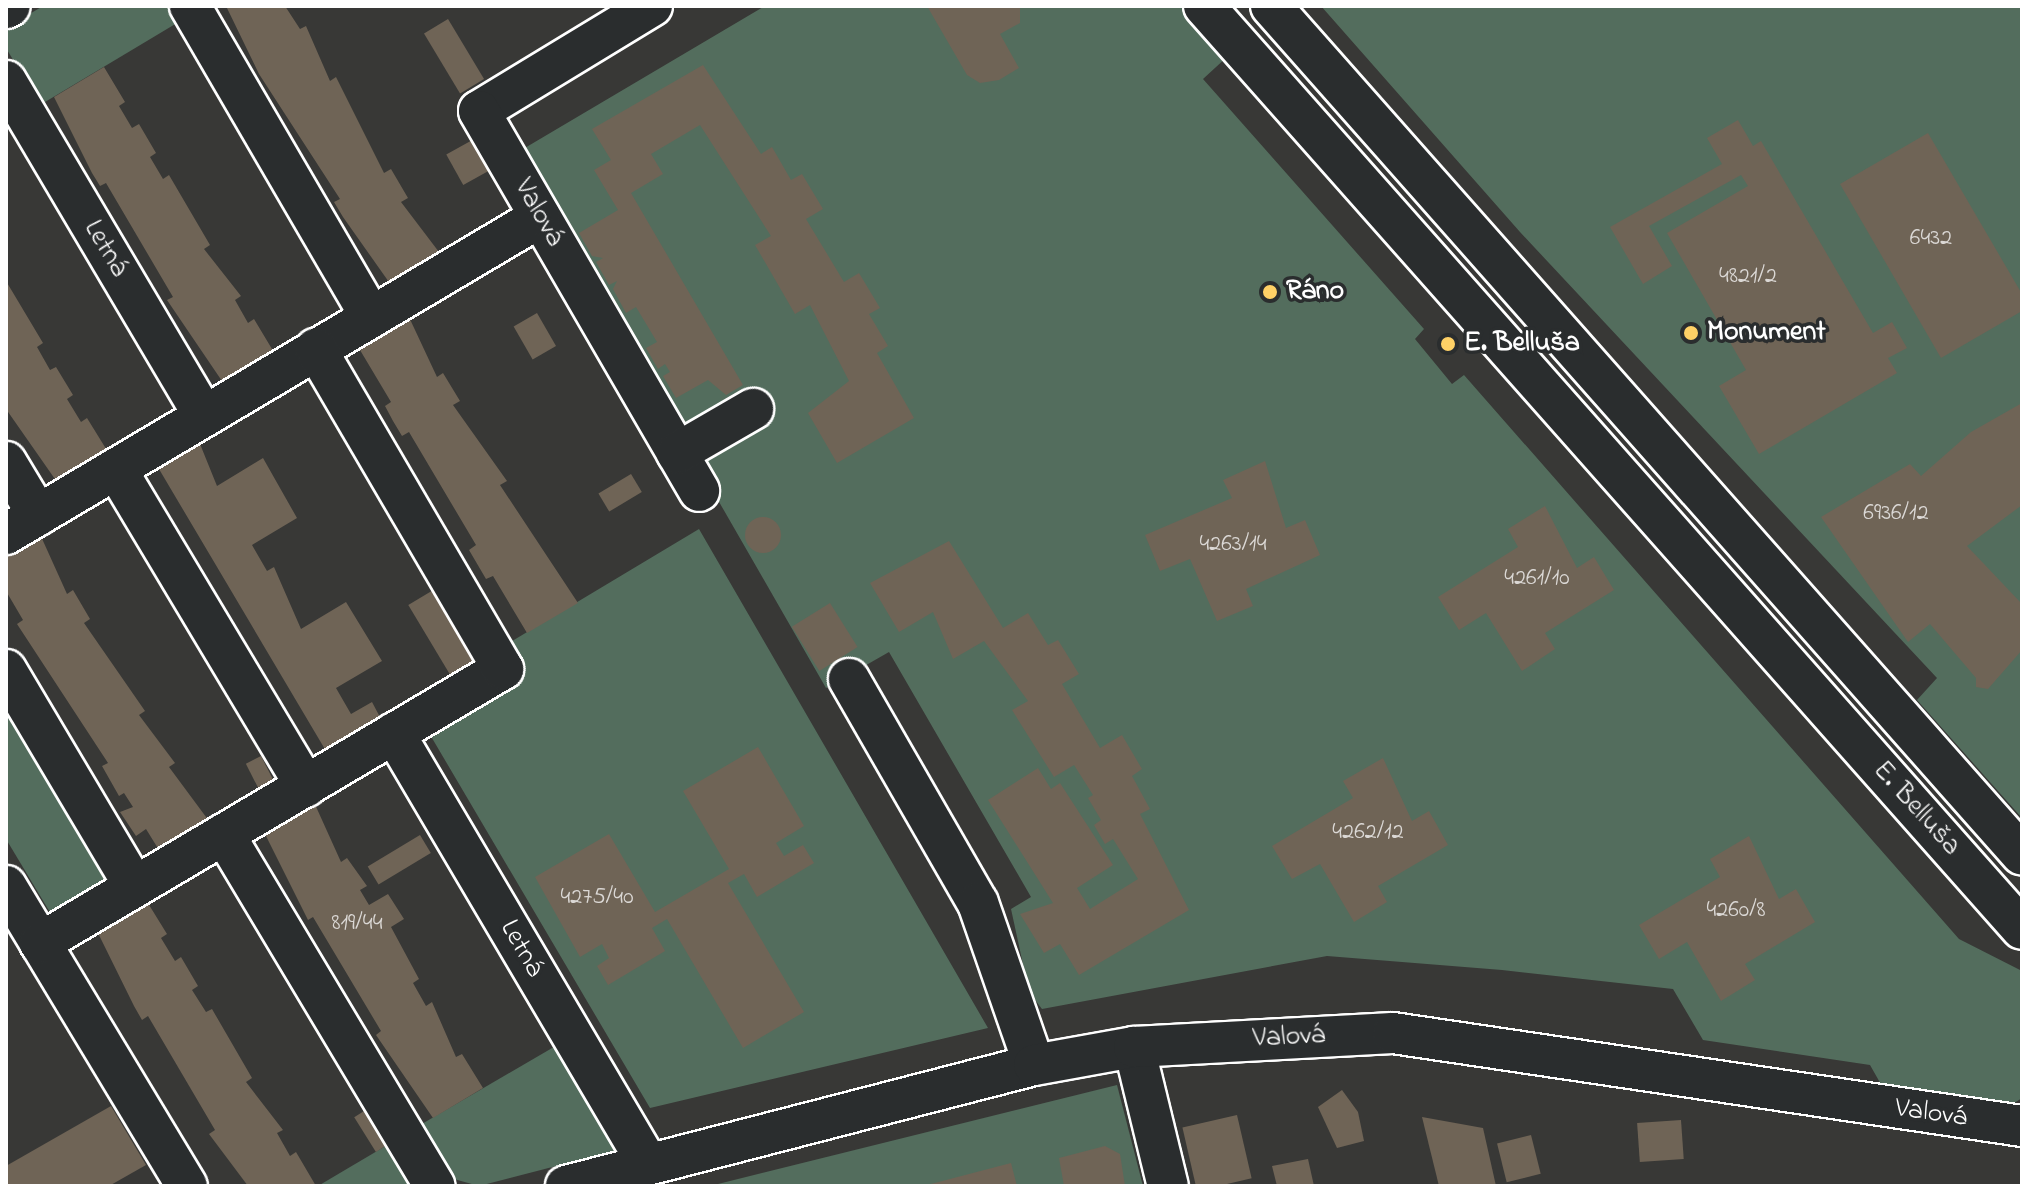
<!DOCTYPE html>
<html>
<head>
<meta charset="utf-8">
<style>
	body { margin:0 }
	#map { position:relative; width:2028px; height:1192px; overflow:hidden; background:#383836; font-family:"Indie Flower",sans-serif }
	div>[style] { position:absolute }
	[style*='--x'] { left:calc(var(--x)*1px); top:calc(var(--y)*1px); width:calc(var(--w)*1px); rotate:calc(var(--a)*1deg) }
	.green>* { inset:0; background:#536d5d }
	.building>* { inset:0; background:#6f6456; transform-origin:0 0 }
	.round { border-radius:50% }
	.roads { filter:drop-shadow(2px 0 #fff) drop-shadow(-2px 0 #fff) drop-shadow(0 2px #fff) drop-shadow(0 -2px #fff) }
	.minor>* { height:40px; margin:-20px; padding:0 20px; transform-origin:20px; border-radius:20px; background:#2a2d2e }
	.dots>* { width:22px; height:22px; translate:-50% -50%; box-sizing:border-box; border:4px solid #2a2d2e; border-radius:50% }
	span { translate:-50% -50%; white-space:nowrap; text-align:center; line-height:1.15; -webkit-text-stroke:7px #2a2d2e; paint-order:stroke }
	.number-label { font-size:24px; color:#dbd8d5 }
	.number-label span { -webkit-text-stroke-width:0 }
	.street-label { font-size:28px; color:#fff }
	.poi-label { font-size:28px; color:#fff; font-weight:700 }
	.left { translate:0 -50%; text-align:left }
	.frame { position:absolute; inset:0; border:8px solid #fff; pointer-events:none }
</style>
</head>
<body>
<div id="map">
	<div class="green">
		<div style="clip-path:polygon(43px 6px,173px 6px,182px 20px,40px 105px,6px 48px,6px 28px)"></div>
		<div style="clip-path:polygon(765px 6px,1185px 6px,1228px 56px,1203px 79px,1424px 329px,1415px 339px,1452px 384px,1464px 375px,1959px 939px,2022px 971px,2022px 1098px,2011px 1105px,1887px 1095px,1870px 1065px,1703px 1040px,1673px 989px,1502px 970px,1327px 956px,1042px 1009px,1029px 992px,1011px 909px,1031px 897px,889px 652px,826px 688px,518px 152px)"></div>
		<div style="clip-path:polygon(1321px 6px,2022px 6px,2022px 818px,1917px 700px,1937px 678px,1520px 232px)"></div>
		<div style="clip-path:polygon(699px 529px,988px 1028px,650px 1108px,429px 733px,523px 679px,504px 646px)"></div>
		<div style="clip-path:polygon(6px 692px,118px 881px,54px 919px,6px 839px)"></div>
		<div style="clip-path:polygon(559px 1044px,622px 1149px,479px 1186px,443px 1176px,415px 1128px)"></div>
		<div style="clip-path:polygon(1117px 1085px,1143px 1186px,710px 1186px)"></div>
		<div style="clip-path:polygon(394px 1141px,417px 1186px,318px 1186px)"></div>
	</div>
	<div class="building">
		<div style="clip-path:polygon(226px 6px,285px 6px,300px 29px,306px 26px,330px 81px,336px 77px,384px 173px,391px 169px,408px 198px,401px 202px,442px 256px,391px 285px,343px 217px,334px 202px,340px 199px,259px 74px)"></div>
		<div style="clip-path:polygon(927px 6px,1020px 6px,1020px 23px,1000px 34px,1019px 68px,999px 80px,980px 83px,967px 75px)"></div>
		<div style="left:448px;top:19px;width:70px;height:28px;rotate:59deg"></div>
		<div style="clip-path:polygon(703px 65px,761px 154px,772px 147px,791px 180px,802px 174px,823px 209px,806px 219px,844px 282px,859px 273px,880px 308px,869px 314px,888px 346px,877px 353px,914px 418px,837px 463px,808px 413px,849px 381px,810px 305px,795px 314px,755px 245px,771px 236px,700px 125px,651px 154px,663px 174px,631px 193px,743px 385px,726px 395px,708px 380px,676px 398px,663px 376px,670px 372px,665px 364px,658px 369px,646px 348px,657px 342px,636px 307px,626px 313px,613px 289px,617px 281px,609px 285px,596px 262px,603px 258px,592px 256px,579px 233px,618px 210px,594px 170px,611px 160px,592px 129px)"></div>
		<div style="clip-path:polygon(104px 67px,125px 102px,119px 106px,132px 128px,139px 124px,156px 153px,150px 157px,163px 179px,169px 175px,210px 245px,204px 249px,241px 296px,235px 300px,248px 323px,254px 319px,275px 354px,224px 384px,167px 300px,173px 297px,106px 183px,100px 186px,92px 173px,54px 97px)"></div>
		<div style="clip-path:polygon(1738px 120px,1753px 146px,1761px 141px,1873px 333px,1892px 322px,1907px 348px,1888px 358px,1897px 373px,1759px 454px,1719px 386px,1746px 370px,1667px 233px,1748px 186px,1741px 175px,1649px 226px,1672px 266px,1643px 284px,1610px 227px,1722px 164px,1707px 138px)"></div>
		<div style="clip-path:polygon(1928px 133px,2022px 294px,2022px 311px,1941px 358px,1840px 184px)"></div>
		<div style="left:476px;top:138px;width:35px;height:34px;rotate:61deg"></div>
		<div style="clip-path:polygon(6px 281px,43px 343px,37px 347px,50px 370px,56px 367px,73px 395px,67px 399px,81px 422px,87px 418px,108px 452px,57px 482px,6px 409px)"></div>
		<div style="left:537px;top:313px;width:38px;height:27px;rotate:60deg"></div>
		<div style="clip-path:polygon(408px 315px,437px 377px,443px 373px,460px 401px,453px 405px,507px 481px,500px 485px,578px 603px,527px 633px,493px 576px,486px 579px,469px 550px,476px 545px,409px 432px,402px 436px,393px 421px,385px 406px,391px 402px,357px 345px)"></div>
		<div style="clip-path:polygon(2022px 403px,2022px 505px,1967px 546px,2022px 604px,2022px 650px,1988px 689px,1976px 687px,1976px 678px,1930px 624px,1908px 642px,1821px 517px,1910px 464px,1921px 476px,1971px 432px)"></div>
		<div style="clip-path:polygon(198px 439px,217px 486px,263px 458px,297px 518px,252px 545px,267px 571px,274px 567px,301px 629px,346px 602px,382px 661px,336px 688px,351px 714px,372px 702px,381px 719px,326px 751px,156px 464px)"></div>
		<div style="clip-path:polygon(1265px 461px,1286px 528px,1305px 520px,1320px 555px,1246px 589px,1253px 606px,1217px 621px,1190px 559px,1160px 571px,1145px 535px,1232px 498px,1223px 480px)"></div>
		<div style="left:631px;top:474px;width:21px;height:38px;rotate:59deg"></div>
		<div style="clip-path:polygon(1545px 506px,1577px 568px,1594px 557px,1614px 590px,1545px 633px,1555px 649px,1522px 671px,1486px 613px,1459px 630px,1438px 597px,1518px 547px,1508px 529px)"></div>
		<div class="round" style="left:745px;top:517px;width:36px;height:36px"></div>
		<div style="clip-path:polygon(39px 532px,67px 594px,73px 590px,90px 619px,84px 623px,145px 711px,139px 715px,175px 763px,169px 767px,209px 821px,159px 850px,146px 829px,136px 836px,120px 812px,133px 807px,124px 793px,119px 796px,102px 766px,108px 763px,17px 624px,23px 620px,6px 591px,6px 553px)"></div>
		<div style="clip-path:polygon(949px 541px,1003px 628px,1028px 613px,1048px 645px,1058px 640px,1079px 674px,1062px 684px,1100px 748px,1122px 735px,1142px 769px,1132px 776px,1150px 809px,1140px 814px,1189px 910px,1079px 975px,1060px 944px,1044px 953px,1020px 914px,1053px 903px,988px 800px,1038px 768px,1051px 789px,1060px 783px,1113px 865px,1077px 888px,1090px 909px,1138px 879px,1113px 839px,1105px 844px,1094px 825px,1101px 820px,1088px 798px,1093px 795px,1074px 765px,1054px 777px,1012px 710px,1028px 701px,984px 641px,953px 659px,933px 612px,899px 632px,870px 583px)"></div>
		<div style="left:440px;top:586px;width:85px;height:37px;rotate:59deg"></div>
		<div style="left:830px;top:603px;width:52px;height:45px;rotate:58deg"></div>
		<div style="clip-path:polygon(758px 747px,804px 826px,776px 843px,784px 856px,803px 845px,814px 863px,757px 897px,744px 874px,728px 883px,804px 1012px,743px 1048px,667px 919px,652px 928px,665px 951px,608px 985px,597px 966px,609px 958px,602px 944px,580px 957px,535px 877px,609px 834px,655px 912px,729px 869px,683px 791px)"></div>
		<div style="left:261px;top:756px;width:29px;height:17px;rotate:63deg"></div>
		<div style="clip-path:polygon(1383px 758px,1412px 821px,1429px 811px,1448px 845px,1378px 886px,1387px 902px,1354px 922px,1320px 864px,1292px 879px,1272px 846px,1353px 798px,1343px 781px)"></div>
		<div style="clip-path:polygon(313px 800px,341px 862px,347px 858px,367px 886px,360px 890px,369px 905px,388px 894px,404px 919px,391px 927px,419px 979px,413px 983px,426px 1006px,432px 1002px,456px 1057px,462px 1054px,483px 1088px,433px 1118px,376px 1035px,381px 1031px,313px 917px,308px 920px,263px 830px)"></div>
		<div style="left:420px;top:835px;width:21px;height:61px;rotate:59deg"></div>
		<div style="clip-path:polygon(1749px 836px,1779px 899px,1796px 889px,1815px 922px,1745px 964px,1755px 980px,1721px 1001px,1687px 942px,1659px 959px,1639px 925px,1720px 877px,1710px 859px)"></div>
		<div style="clip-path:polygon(146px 900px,167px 934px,161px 938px,175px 961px,181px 957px,198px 986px,192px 990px,206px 1012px,212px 1009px,252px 1078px,246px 1082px,283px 1130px,277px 1133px,290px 1156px,296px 1152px,316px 1186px,248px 1186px,209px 1134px,215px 1130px,148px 1016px,142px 1020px,134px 1006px,96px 929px)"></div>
		<div style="clip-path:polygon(1342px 1090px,1358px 1112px,1364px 1141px,1337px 1148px,1318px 1107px)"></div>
		<div style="clip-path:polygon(111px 1106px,146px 1165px,109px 1186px,6px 1186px,6px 1166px)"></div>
		<div style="left:372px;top:1106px;width:41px;height:21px;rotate:58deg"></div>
		<div style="left:1237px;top:1115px;width:65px;height:56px;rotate:77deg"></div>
		<div style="clip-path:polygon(1422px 1117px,1483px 1128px,1496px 1186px,1439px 1186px)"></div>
		<div style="left:1681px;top:1120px;width:39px;height:44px;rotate:86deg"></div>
		<div style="left:1531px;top:1135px;width:40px;height:35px;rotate:76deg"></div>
		<div style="clip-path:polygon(1105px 1146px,1120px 1154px,1125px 1186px,1064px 1186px,1059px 1158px)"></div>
		<div style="clip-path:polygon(1308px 1159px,1314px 1186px,1277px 1186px,1272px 1166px)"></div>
		<div style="clip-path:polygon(1011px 1163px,1017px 1186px,927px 1186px,927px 1185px)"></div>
	</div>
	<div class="roads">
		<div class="minor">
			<div style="--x:190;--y:6;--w:360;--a:59.8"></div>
			<div style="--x:652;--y:6;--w:202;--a:148.7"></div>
			<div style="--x:479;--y:111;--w:439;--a:59.9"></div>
			<div style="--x:1204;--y:6;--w:1233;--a:48.45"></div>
			<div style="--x:1271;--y:6;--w:1133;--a:48.5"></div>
			<div style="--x:6;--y:8;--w:4;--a:-27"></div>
			<div style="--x:6;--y:81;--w:389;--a:59.4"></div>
			<div style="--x:677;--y:453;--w:88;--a:-30.1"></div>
			<div style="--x:6;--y:462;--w:62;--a:58.9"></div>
			<div style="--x:116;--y:469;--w:370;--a:59.1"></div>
			<div style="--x:6;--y:534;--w:621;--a:-30.69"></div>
			<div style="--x:6;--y:670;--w:252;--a:59.3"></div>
			<div style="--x:849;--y:679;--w:258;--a:60.1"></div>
			<div style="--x:978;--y:903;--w:171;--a:70.9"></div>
			<div style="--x:394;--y:733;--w:500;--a:59.49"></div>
			<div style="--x:224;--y:834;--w:410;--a:59.1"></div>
			<div style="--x:6;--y:886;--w:350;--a:58.9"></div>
			<div style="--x:40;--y:943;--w:538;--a:-30.62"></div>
			<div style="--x:503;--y:669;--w:371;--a:-120.3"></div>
			<div style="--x:1134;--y:1047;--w:143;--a:76.3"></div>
			<div style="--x:566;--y:1186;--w:483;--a:-14.5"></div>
			<div style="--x:1034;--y:1065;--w:102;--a:-10.2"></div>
			<div style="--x:1134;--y:1047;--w:259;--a:-3.1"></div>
			<div style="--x:1393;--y:1033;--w:636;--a:8.41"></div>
		</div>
	</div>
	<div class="dots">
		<div style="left:1270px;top:292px;background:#ffd166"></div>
		<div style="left:1691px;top:333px;background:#ffd166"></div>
		<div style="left:1448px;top:344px;background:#ffd166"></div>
	</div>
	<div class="number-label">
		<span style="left:1931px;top:239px">6432</span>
		<span style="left:1748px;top:277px">4821/2</span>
		<span style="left:1896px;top:514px">6936/12</span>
		<span style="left:1233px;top:545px">4263/14</span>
		<span style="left:1537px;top:579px">4261/10</span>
		<span style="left:1368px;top:833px">4262/12</span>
		<span style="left:597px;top:898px">4275/40</span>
		<span style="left:1736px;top:911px">4260/8</span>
		<span style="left:357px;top:924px">819/44</span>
	</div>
	<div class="street-label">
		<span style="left:538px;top:213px;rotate:60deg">Valová</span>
		<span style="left:105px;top:249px;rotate:59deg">Letná</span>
		<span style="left:1916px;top:809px;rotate:48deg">E. Belluša</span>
		<span style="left:521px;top:949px;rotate:60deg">Letná</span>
		<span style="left:1289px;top:1038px;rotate:-3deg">Valová</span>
		<span style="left:1931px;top:1114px;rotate:8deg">Valová</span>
	</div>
	<div class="poi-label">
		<span class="left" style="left:1286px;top:292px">Ráno</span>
		<span class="left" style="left:1707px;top:333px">Monument</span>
		<span class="left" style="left:1464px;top:344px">E. Belluša</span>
	</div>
	<div class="frame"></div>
</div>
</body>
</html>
